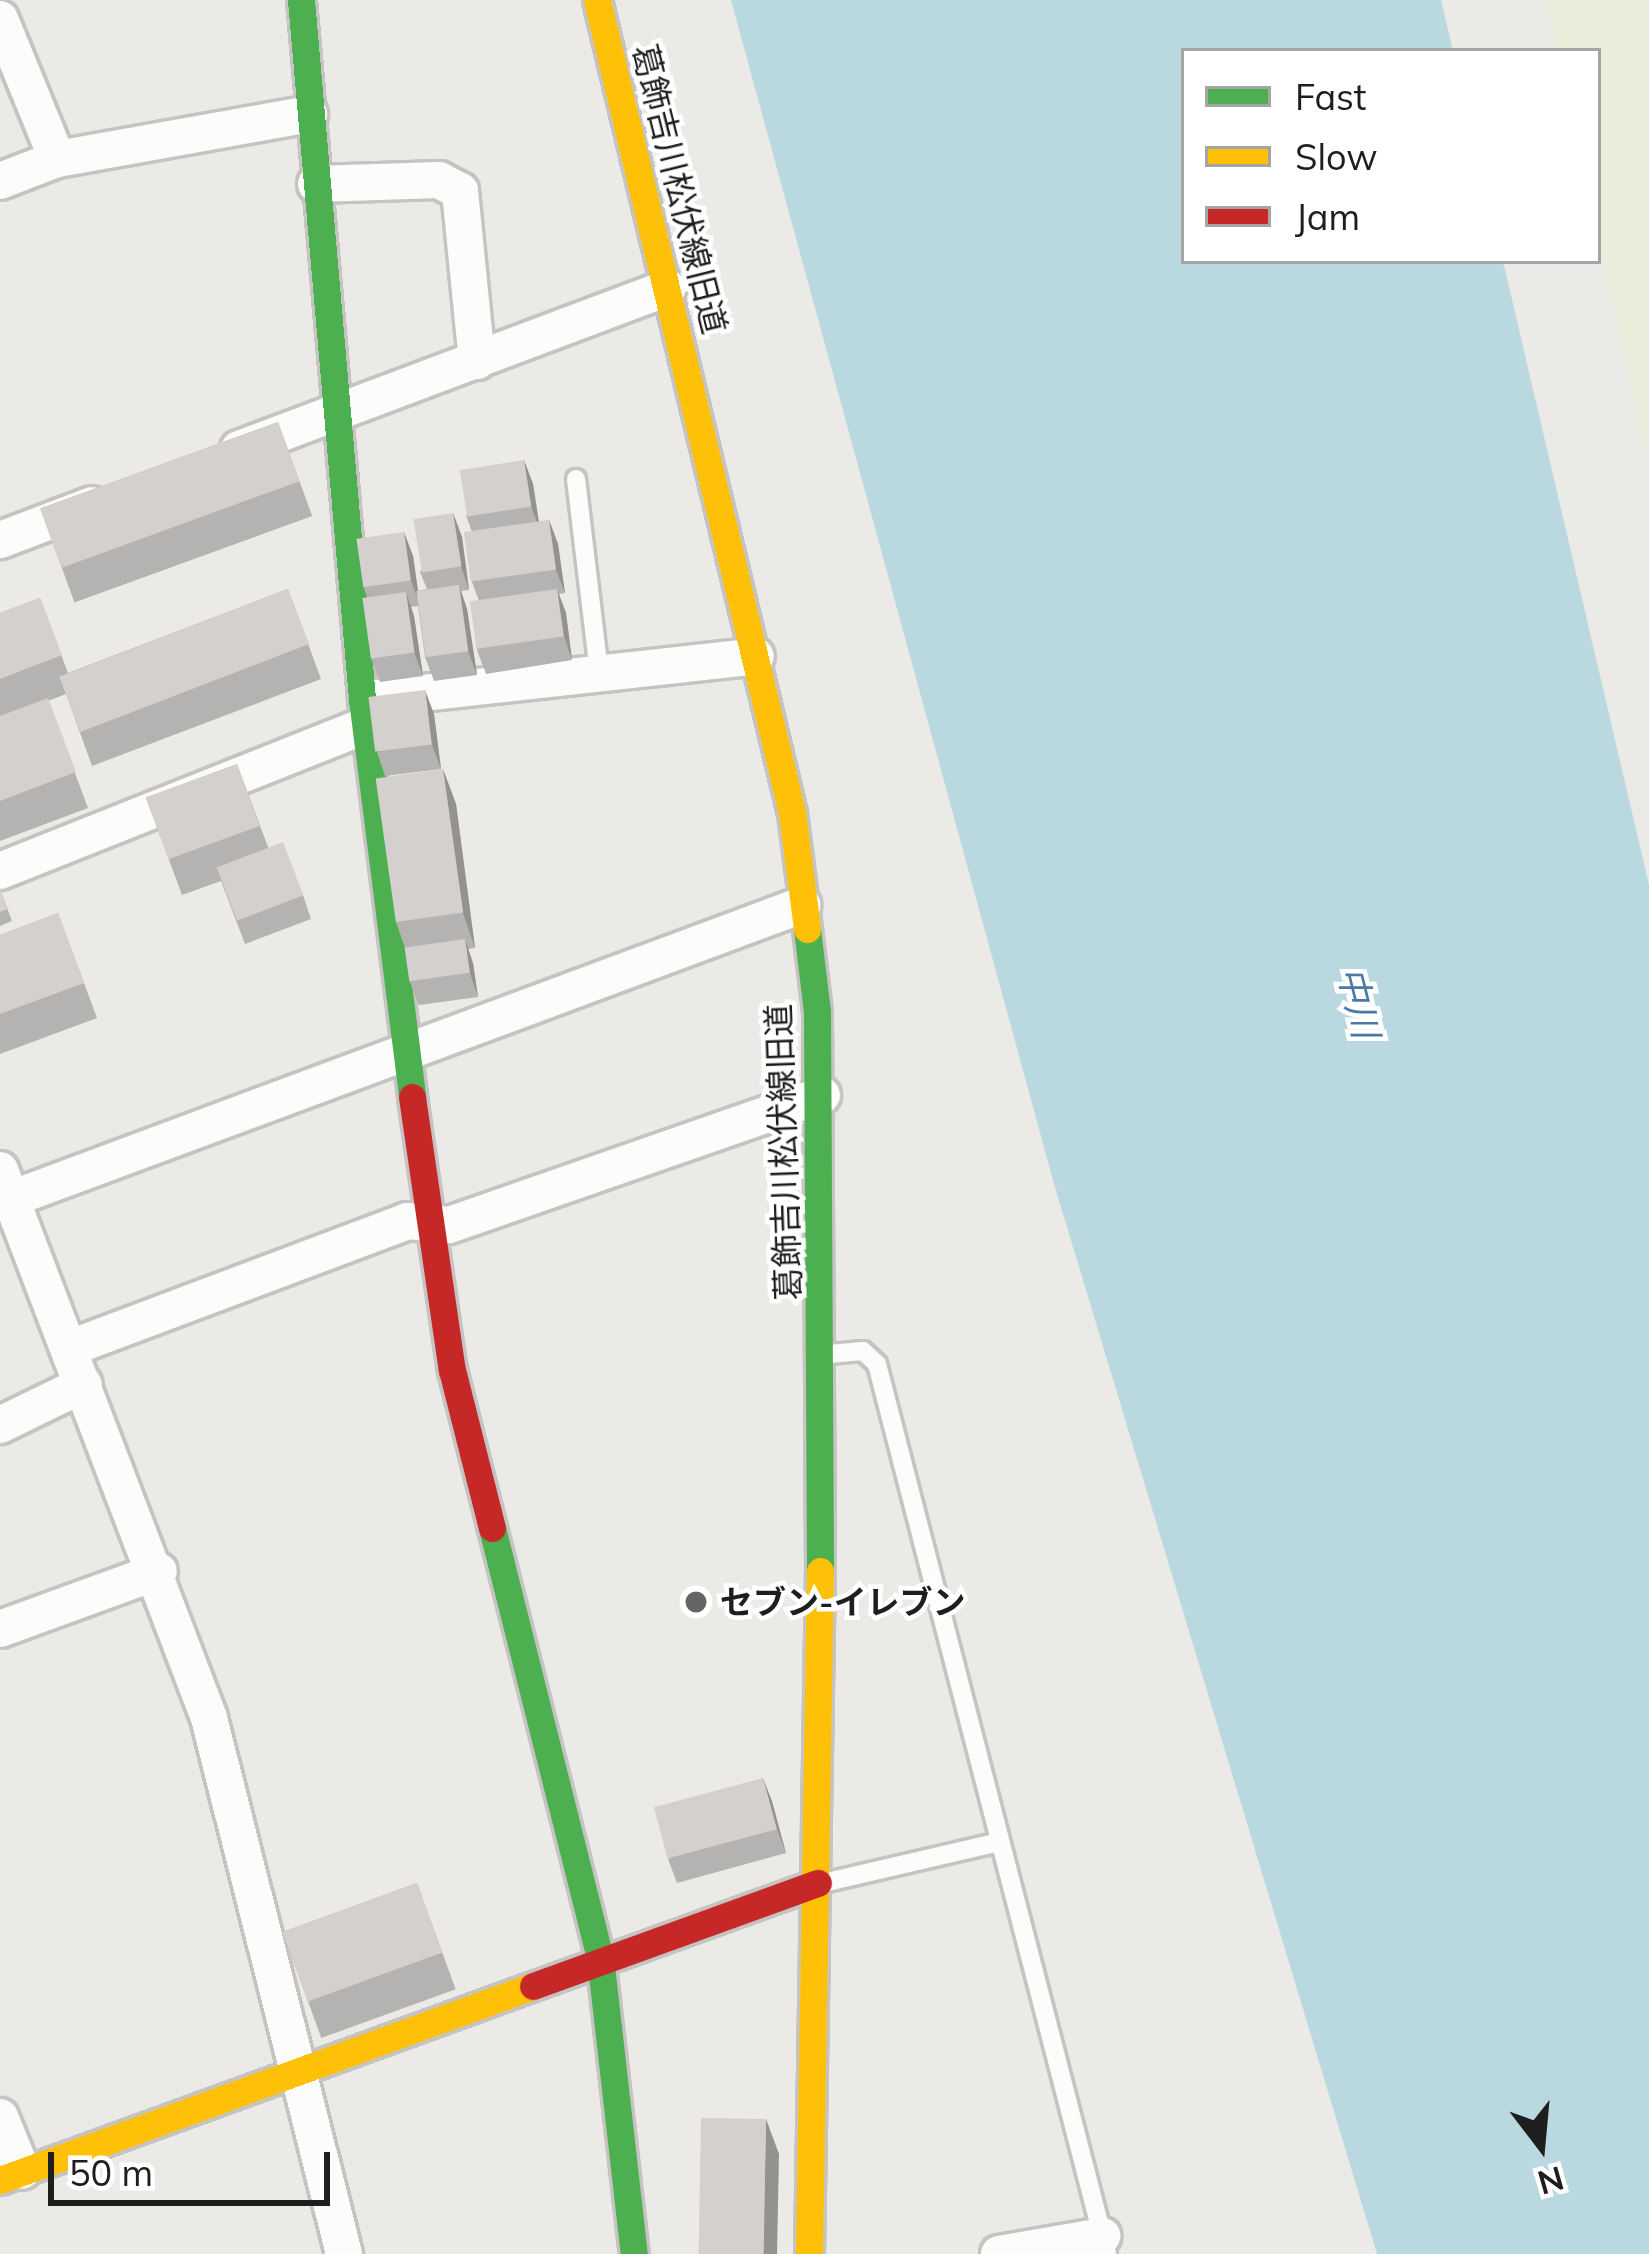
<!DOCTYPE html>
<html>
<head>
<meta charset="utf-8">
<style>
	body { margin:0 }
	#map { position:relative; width:1649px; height:2254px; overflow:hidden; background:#eceae7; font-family:Mulish,"Noto Sans JP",sans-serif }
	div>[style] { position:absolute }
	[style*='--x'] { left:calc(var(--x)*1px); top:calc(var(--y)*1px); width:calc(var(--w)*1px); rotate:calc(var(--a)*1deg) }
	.farmland>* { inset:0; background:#ececda }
	.water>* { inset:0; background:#bad8df }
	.roads { filter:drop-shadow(3px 0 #c5c4c3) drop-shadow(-3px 0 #c5c4c3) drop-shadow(0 3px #c5c4c3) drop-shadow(0 -3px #c5c4c3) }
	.lane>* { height:18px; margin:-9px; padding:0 9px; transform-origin:9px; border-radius:9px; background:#fcfcfb }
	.street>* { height:36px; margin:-18px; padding:0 18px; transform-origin:18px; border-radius:18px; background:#fcfcfb }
	.fast>* { height:27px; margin:-13.5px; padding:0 13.5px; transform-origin:13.5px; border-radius:13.5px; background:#4caf50 }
	.slow>* { height:27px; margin:-13.5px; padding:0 13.5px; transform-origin:13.5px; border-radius:13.5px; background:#ffc107 }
	.jam>* { height:27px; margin:-13.5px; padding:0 13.5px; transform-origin:13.5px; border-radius:13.5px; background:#c62828 }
	.wall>* { inset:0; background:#b5b3b1; transform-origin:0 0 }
	.shaded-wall>* { inset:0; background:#949290 }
	.building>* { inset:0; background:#d3d0ce; transform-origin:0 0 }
	.dots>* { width:33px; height:33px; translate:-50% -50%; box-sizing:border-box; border:6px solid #fff; border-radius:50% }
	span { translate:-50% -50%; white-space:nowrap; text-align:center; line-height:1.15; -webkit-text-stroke:9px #fff; paint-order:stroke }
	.street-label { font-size:33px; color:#1e1e1e }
	.poi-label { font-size:33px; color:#1e1e1e; font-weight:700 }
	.left { translate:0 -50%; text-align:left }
	.water-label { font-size:36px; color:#497aa4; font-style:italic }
	.legend { position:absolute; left:1181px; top:48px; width:420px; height:216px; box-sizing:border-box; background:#fff; border:3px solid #a5a5a5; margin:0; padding:15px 21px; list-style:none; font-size:36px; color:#1e1e1e }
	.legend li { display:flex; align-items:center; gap:24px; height:60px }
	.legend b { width:60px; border:3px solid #a5a5a5 }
	.north { position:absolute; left:1481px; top:2086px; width:120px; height:120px; -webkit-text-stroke:9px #fff; paint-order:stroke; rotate:164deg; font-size:33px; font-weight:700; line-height:48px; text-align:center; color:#1e1e1e }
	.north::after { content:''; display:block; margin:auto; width:42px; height:54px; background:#1e1e1e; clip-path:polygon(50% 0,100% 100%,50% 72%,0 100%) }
	.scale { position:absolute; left:48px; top:2152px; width:282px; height:54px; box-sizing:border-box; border:6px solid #1e1e1e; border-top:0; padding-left:15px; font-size:36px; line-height:42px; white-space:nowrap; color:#1e1e1e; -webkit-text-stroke:9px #fff; paint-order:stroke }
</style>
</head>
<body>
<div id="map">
	<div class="farmland">
		<div style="clip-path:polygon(1546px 0,1649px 0,1649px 463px,1598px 235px,1598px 51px,1557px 51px)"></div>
	</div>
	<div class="water">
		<div style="clip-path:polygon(731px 0,1441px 0,1453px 51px,1184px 51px,1184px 261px,1503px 261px,1649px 885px,1649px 2254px,1377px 2254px,1054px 1184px)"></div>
	</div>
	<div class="roads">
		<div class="lane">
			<div style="--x:576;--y:479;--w:194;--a:83.2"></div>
			<div style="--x:829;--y:1354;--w:34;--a:-5"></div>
			<div style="--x:863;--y:1351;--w:19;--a:43"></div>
			<div style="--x:877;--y:1364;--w:919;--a:75.51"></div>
			<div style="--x:823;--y:1883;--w:181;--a:-13.1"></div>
		</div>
		<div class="street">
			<div style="--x:0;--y:19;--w:151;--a:67.8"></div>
			<div style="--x:0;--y:181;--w:61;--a:-21.1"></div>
			<div style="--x:57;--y:159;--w:256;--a:-10.1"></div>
			<div style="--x:316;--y:184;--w:123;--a:-1.9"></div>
			<div style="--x:439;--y:180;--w:24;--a:28"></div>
			<div style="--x:460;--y:191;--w:171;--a:84.3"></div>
			<div style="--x:239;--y:449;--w:458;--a:-20.6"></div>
			<div style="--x:0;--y:540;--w:98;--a:-20.8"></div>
			<div style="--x:378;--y:698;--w:380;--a:-6.3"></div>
			<div style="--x:0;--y:871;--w:393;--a:-21.7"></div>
			<div style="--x:0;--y:1170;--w:587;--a:69.12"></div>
			<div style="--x:209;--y:1718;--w:553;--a:75.86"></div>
			<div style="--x:0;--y:1203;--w:856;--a:-20.38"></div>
			<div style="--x:70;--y:1348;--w:360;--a:-20.6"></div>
			<div style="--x:407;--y:1221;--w:42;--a:5.4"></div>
			<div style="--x:449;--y:1225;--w:395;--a:-19.2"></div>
			<div style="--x:0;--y:1425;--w:93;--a:-26"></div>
			<div style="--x:0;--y:1629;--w:169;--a:-20"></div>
			<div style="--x:0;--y:2117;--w:58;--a:67.8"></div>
			<div style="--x:999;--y:2254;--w:105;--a:-9.9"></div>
		</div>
		<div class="fast">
			<div style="--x:301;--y:0;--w:702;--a:85.01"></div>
			<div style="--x:362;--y:699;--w:401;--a:82.8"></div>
			<div style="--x:807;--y:929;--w:84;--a:83.1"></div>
			<div style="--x:817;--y:1012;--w:559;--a:89.69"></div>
			<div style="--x:492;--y:1528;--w:442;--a:75.9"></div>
			<div style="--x:600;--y:1957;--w:299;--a:83.5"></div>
		</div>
		<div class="slow">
			<div style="--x:597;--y:0;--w:836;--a:76.51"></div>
			<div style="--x:792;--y:813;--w:117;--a:82.6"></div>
			<div style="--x:0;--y:2180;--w:567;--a:-20"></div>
			<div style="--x:809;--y:2254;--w:683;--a:-89.08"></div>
		</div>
		<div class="jam">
			<div style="--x:412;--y:1097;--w:276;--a:81.7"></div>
			<div style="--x:452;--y:1370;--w:163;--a:75.8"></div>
			<div style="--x:533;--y:1986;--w:303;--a:-19.9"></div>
		</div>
	</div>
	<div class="wall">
		<div style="left:278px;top:422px;width:100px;height:253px;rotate:70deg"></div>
		<div style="clip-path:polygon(524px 460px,533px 484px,539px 522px,549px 520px,558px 544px,565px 593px,559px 594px,566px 613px,572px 660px,486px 674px,477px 650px,479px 601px,472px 582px,472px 532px,466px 515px)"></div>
		<div style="clip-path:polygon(453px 513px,462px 537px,469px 590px,461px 591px,467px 609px,477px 675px,434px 681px,425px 657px,418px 606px,411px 607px,414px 616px,423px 676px,380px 682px,371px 658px,367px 597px,364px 588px,404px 532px,413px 556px,418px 591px,427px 589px,420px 572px)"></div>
		<div style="clip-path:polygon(288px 589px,321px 679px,92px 766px,66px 694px,48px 701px,88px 808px,0 841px,0 613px,40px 598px,68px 673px)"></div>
		<div style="clip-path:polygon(434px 714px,441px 769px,385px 776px,377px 752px)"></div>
		<div style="clip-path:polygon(237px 764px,268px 847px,303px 895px,311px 919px,245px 944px,221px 881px,182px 895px,146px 798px)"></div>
		<div style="clip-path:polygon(443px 769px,456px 804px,475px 948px,468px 949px,473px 963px,478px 997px,419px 1005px,410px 982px,405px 948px,396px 922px)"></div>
		<div style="clip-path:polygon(0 889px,12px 921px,0 926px)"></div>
		<div style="clip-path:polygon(58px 913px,97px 1018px,0 1054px,0 935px)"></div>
		<div style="clip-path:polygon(763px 1778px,786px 1853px,677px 1883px,668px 1859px)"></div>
		<div style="left:417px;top:1883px;width:113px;height:143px;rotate:70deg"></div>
	</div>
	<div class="shaded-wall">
		<div style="clip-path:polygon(524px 460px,533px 484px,540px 530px,531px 506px)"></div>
		<div style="clip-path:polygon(453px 513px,462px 537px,469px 590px,461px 566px)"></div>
		<div style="clip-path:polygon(549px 520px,558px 544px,565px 593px,556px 570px)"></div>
		<div style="clip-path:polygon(404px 532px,413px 556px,420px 605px,411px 581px)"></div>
		<div style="clip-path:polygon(459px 585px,467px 609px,477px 675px,468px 651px)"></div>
		<div style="clip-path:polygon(557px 589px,566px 613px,572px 660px,564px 636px)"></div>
		<div style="clip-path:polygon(406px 592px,414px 616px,423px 676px,414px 652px)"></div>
		<div style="clip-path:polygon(425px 690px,434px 714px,441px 769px,432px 745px)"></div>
		<div style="clip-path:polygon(443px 769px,456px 804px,475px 948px,463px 913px)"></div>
		<div style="clip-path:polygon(465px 939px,473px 963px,478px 997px,470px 973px)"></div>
		<div style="clip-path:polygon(763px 1778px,772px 1801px,786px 1853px,777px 1829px)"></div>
		<div style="clip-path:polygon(766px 2119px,779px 2154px,777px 2254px,763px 2254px)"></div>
	</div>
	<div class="building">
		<div style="left:278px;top:422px;width:63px;height:253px;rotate:70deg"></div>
		<div style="left:524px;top:460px;width:47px;height:65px;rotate:81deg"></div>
		<div style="left:453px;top:513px;width:54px;height:40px;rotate:81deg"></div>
		<div style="left:549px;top:520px;width:50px;height:86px;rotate:82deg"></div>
		<div style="left:404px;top:532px;width:49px;height:48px;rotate:82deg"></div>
		<div style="left:459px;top:585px;width:67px;height:43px;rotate:82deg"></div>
		<div style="left:288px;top:589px;width:59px;height:245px;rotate:69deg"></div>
		<div style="left:557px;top:589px;width:48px;height:88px;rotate:82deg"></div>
		<div style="left:406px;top:592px;width:61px;height:44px;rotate:82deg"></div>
		<div style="clip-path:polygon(40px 598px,62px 655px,0 679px,0 613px)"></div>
		<div style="left:425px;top:690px;width:55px;height:57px;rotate:83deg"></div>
		<div style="clip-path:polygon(48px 698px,76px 772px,0 801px,0 716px)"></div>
		<div style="left:237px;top:764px;width:66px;height:97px;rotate:70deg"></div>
		<div style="left:443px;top:769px;width:145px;height:68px;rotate:82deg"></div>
		<div style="left:283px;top:842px;width:57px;height:71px;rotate:69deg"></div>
		<div style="clip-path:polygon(0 889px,8px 909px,0 912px)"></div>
		<div style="clip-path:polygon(58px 913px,84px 983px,0 1014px,0 935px)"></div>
		<div style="left:465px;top:939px;width:34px;height:61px;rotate:82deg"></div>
		<div style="left:763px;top:1778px;width:53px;height:113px;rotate:75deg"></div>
		<div style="left:417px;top:1883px;width:74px;height:143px;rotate:70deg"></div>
		<div style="left:701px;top:2118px;width:65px;height:136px;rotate:1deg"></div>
	</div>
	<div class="dots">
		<div style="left:696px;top:1602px;background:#666564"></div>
	</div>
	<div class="street-label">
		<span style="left:680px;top:189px;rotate:76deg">葛飾吉川松伏線旧道</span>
		<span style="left:783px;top:1152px;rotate:-92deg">葛飾吉川松伏線旧道</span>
	</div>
	<div class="poi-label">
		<span class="left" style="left:720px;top:1602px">セブン-イレブン</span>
	</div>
	<div class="water-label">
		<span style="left:1359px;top:1002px;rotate:76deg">中川</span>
	</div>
	<ul class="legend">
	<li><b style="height:15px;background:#4caf50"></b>Fast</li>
	<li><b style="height:15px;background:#ffc107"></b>Slow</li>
	<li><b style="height:15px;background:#c62828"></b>Jam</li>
	</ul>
	<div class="north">N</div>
	<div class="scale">50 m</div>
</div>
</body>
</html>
